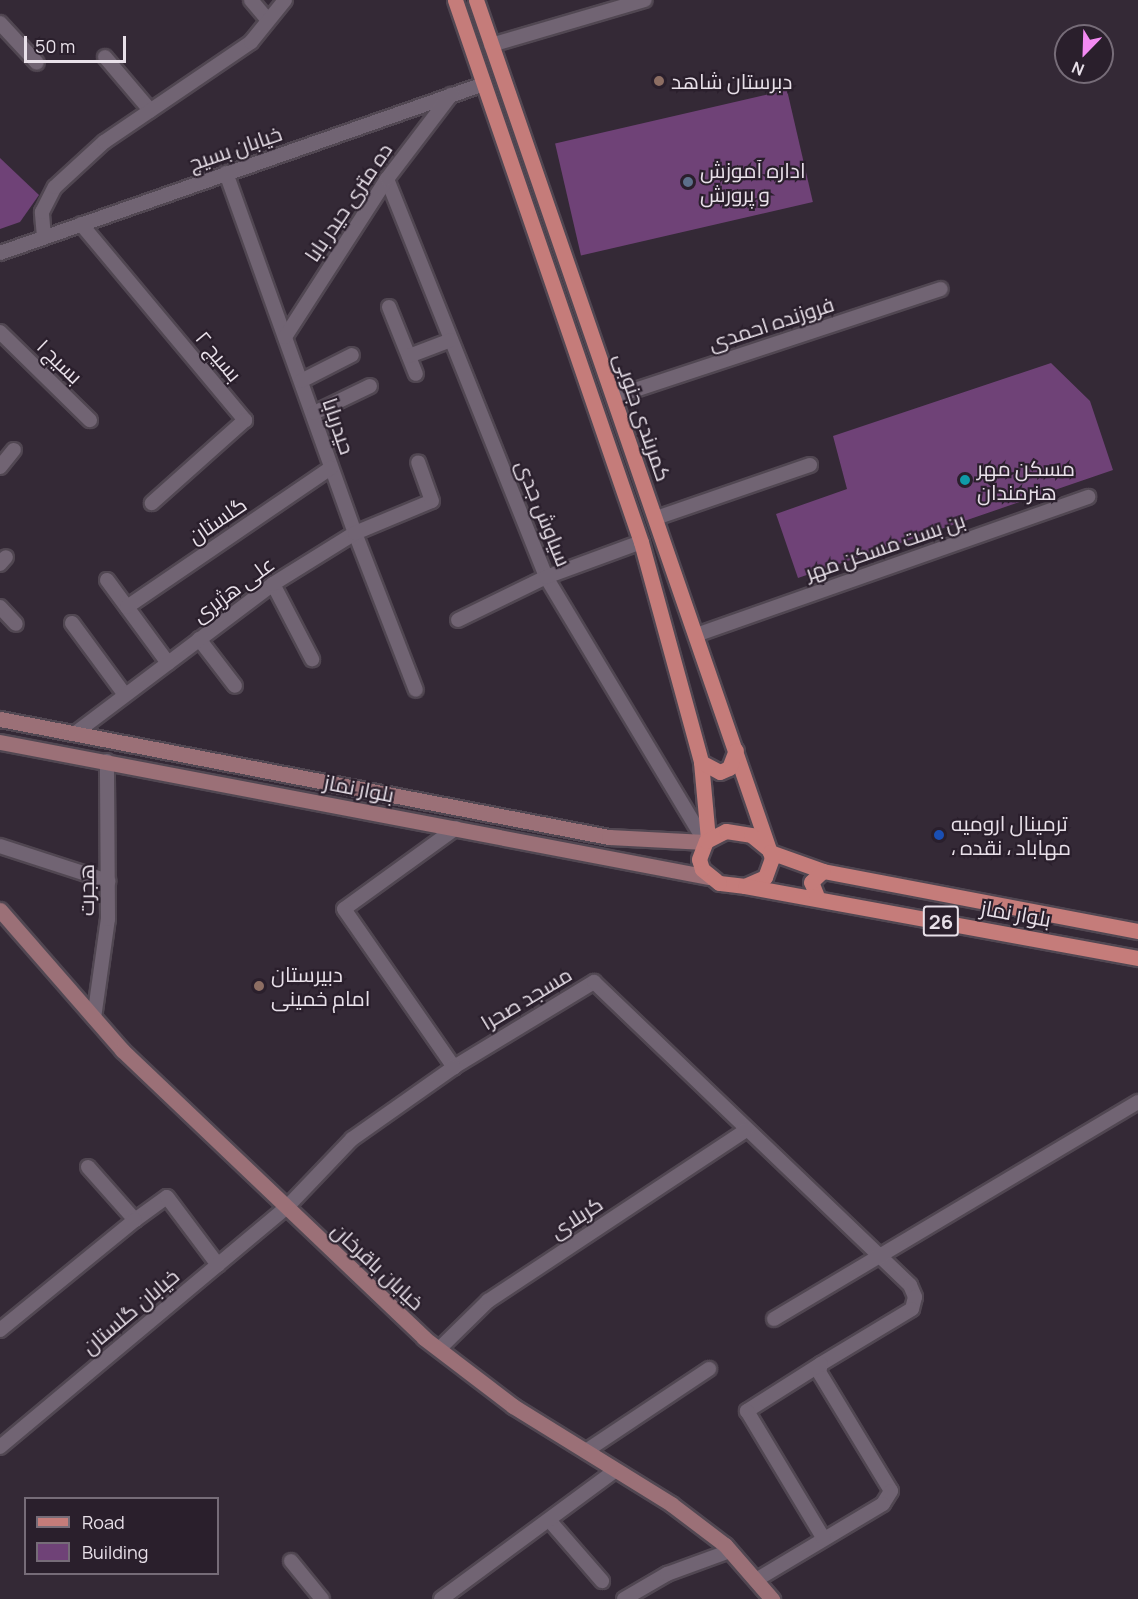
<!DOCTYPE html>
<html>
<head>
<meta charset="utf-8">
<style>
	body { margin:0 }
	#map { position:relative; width:1138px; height:1599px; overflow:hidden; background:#342936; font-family:Manrope,Cairo,sans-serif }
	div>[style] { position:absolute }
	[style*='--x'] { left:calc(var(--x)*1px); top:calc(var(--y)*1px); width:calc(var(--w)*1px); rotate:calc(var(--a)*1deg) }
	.building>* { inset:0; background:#6f4277; transform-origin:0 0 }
	.roads { filter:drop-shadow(2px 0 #514752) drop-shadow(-2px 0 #514752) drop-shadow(0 2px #514752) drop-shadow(0 -2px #514752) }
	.street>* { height:14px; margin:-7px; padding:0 7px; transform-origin:7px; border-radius:7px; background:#716473 }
	.secondary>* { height:15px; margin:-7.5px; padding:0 7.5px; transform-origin:7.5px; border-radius:7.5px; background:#9b7077 }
	.primary>* { height:15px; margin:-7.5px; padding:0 7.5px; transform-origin:7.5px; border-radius:7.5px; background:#c57c7a }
	.dots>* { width:16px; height:16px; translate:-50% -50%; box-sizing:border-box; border:3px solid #2a1f2c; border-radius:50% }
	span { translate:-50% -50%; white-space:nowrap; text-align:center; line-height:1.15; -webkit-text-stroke:4.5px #2a1f2c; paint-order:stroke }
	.shield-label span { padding:2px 4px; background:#2a1f2c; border:2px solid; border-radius:4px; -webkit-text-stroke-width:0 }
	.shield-label { font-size:20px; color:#e8e0e9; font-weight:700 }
	.poi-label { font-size:21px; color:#e8e0e9 }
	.left { translate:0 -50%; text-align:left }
	.street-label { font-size:21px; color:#e8e0e9 }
	.legend { position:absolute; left:24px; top:1497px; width:195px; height:78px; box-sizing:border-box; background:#2a1f2c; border:2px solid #766c78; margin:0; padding:8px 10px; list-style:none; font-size:18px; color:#e8e0e9 }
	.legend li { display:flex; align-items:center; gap:12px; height:30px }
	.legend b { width:30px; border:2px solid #766c78 }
	.north { position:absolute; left:1054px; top:24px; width:60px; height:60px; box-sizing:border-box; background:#2a1f2c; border:2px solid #766c78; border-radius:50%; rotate:203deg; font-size:16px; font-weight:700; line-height:24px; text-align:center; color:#e8e0e9 }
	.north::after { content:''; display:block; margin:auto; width:21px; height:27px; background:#f38af2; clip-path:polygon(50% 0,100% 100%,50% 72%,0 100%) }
	.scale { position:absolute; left:24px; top:36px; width:102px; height:27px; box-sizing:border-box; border:3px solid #e8e0e9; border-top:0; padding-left:8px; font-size:18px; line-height:21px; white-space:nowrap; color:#e8e0e9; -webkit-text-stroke:4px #2a1f2c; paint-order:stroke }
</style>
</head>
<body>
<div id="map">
	<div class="building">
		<div style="left:787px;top:90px;width:115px;height:238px;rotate:77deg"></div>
		<div style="clip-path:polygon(0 158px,39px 195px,20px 222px,0 229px)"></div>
		<div style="clip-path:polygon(1051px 363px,1090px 401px,1113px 470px,798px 578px,776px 514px,847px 489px,833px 436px)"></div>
	</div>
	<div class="roads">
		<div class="street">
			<div style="--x:251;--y:0;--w:26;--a:50"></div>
			<div style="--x:0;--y:23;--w:54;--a:47.2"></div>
			<div style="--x:491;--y:45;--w:160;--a:-16.3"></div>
			<div style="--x:105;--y:57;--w:70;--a:49.7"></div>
			<div style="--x:226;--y:173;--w:382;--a:70.3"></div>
			<div style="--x:355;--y:533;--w:168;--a:68.8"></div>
			<div style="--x:387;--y:179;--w:429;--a:68.2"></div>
			<div style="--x:546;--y:577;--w:309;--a:59"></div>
			<div style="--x:81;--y:224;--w:256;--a:50.1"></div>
			<div style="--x:245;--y:420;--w:125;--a:138.3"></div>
			<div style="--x:44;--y:237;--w:25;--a:-95"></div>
			<div style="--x:42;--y:212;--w:28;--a:-63"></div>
			<div style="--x:55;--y:187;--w:67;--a:-42.6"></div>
			<div style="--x:104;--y:142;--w:178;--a:-34.2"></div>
			<div style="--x:251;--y:42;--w:54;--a:-51"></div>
			<div style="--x:0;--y:253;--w:513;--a:-19.25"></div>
			<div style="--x:389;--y:307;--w:72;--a:68.1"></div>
			<div style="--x:0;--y:332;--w:126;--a:44.4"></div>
			<div style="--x:285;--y:337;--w:188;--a:-57.2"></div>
			<div style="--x:387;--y:179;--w:106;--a:-52.7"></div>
			<div style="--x:409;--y:356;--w:45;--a:-20.9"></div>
			<div style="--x:301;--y:381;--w:57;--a:-27"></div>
			<div style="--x:614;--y:397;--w:344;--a:-18.3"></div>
			<div style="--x:314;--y:413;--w:62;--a:-25.7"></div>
			<div style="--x:0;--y:467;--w:22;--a:-51"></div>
			<div style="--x:656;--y:518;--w:163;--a:-19"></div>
			<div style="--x:0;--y:564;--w:9;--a:-49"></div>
			<div style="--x:107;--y:580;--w:103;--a:53.7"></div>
			<div style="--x:273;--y:584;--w:85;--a:62.5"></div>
			<div style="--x:0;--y:607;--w:23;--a:47"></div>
			<div style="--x:127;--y:607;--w:247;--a:-34.3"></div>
			<div style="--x:458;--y:620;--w:98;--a:-26"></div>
			<div style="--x:546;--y:577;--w:101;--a:-20.2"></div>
			<div style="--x:72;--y:623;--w:89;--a:53.6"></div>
			<div style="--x:696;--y:635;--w:416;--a:-19.4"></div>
			<div style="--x:199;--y:639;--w:59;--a:52.5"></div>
			<div style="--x:74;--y:734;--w:249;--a:-37"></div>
			<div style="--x:273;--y:584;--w:97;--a:-31.9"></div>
			<div style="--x:355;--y:533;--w:83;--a:-22.6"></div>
			<div style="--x:432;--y:501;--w:41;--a:-109.7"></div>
			<div style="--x:456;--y:828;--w:138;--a:144.1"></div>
			<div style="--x:344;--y:909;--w:193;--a:55.2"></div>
			<div style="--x:454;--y:1067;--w:164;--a:-31.3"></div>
			<div style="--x:594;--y:982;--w:438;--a:43.8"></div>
			<div style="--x:910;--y:1285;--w:13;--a:67"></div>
			<div style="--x:915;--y:1297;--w:12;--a:104"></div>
			<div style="--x:912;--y:1309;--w:106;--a:148.9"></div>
			<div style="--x:821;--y:1364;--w:8;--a:104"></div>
			<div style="--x:819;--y:1372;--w:139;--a:58.8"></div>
			<div style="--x:891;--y:1491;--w:15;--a:122"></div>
			<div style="--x:883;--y:1504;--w:148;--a:149.1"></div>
			<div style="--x:0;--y:846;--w:114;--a:18"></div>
			<div style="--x:94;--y:1018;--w:100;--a:-82"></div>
			<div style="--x:108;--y:919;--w:158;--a:-90.4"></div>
			<div style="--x:88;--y:1167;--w:71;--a:48.4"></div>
			<div style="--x:135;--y:1220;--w:39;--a:-36"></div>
			<div style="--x:167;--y:1197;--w:85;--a:53.1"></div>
			<div style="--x:774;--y:1319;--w:424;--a:-30.8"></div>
			<div style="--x:0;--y:1330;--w:174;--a:-39.2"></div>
			<div style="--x:439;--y:1349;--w:69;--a:-44.4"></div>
			<div style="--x:488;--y:1301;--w:310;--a:-33.5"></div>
			<div style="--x:821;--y:1364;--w:88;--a:147.6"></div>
			<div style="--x:747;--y:1411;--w:149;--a:59"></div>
			<div style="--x:0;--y:1447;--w:373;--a:-39.9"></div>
			<div style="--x:286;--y:1208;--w:95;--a:-46.3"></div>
			<div style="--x:352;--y:1139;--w:125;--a:-35.2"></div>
			<div style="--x:586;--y:1451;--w:148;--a:-33.7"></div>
			<div style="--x:549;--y:1520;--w:81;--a:49"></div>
			<div style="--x:291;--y:1561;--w:49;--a:50.8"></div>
			<div style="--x:441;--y:1599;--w:217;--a:-36.4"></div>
			<div style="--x:624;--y:1599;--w:50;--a:-30.2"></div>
			<div style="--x:667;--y:1574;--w:67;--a:-20.1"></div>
		</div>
		<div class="secondary">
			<div style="--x:0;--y:719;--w:620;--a:10.97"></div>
			<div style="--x:609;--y:837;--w:96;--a:3"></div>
			<div style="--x:0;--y:742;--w:722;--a:10.78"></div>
			<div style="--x:0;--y:910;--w:186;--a:48.9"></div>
			<div style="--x:122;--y:1050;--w:417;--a:43.6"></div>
			<div style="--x:424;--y:1338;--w:112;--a:37.4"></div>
			<div style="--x:513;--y:1406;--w:186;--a:31.8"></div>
			<div style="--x:671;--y:1504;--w:68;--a:37.2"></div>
			<div style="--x:725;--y:1545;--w:72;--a:49"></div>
		</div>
		<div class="primary">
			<div style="--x:455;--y:0;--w:573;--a:71.06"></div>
			<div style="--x:641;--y:542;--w:228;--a:74.7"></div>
			<div style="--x:701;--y:762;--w:77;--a:84.8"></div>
			<div style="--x:476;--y:0;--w:908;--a:70.97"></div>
			<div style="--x:772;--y:858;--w:20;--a:110"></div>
			<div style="--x:765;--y:877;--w:22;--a:156"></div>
			<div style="--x:745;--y:886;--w:26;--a:-173"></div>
			<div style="--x:719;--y:883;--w:22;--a:-141"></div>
			<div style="--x:702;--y:869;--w:10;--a:-107"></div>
			<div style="--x:699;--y:859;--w:19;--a:-69"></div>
			<div style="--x:706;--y:841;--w:22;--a:-27"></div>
			<div style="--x:726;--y:831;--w:25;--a:9"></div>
			<div style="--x:751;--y:835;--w:22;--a:39"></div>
			<div style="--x:701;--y:762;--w:21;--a:28"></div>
			<div style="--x:720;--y:772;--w:10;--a:-24"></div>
			<div style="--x:729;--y:768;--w:19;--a:-69"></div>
			<div style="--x:770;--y:852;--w:56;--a:19.7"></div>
			<div style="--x:823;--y:871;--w:321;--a:10.8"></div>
			<div style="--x:745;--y:886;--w:400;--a:10.4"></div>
			<div style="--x:818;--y:899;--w:18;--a:-112"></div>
			<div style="--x:811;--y:882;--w:16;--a:-43"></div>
		</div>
	</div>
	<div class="dots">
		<div style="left:659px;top:81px;background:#8d6e63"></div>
		<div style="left:688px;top:182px;background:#5c6f8a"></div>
		<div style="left:965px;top:480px;background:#0f9aa8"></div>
		<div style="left:939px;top:835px;background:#1a4fb4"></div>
		<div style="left:259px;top:986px;background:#8d6e63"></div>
	</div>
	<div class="shield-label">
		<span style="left:941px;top:921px">26</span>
	</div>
	<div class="poi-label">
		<span class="left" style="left:671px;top:81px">دبرستان شاهد</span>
		<span class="left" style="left:700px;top:182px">اداره آموزش<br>و پرورش</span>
		<span class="left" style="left:977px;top:480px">مسکن مهر<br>هنرمندان</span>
		<span class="left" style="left:951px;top:835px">ترمینال ارومیه<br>، مهاباد ، نقده</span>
		<span class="left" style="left:271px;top:986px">دبیرستان<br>امام خمینی</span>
	</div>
	<div class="street-label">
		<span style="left:235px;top:148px;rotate:-19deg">خیابان بسیج</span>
		<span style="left:348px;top:202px;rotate:-56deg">ده متری حیدر بابا</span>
		<span style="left:771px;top:323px;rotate:-18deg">فروزنده احمدی</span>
		<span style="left:219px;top:356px;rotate:50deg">بسیج ۲</span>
		<span style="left:60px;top:361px;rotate:44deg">بسیج ۱</span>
		<span style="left:643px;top:417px;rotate:71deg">کمربندی جنوبی</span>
		<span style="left:339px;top:426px;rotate:71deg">حیدربابا</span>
		<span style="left:544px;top:513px;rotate:68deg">سیاوش جدی</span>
		<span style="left:217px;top:520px;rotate:-34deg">گلستان</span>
		<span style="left:885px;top:546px;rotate:-19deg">بن بست مسکن مهر</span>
		<span style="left:233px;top:589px;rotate:-36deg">علی هژبری</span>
		<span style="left:359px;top:788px;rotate:11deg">بلوار نماز</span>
		<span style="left:86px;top:890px;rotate:-90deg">هجرت</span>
		<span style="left:1016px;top:913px;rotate:10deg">بلوار نماز</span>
		<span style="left:526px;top:998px;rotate:-31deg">مسجد صحرا</span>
		<span style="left:576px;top:1217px;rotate:-33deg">کربلای</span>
		<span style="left:378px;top:1266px;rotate:43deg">خیابان باقرخان</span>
		<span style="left:130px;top:1311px;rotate:-40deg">خیابان گلستان</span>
	</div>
	<ul class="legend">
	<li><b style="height:8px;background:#c57c7a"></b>Road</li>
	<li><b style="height:16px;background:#6f4277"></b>Building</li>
	</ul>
	<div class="north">N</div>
	<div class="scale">50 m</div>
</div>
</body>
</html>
